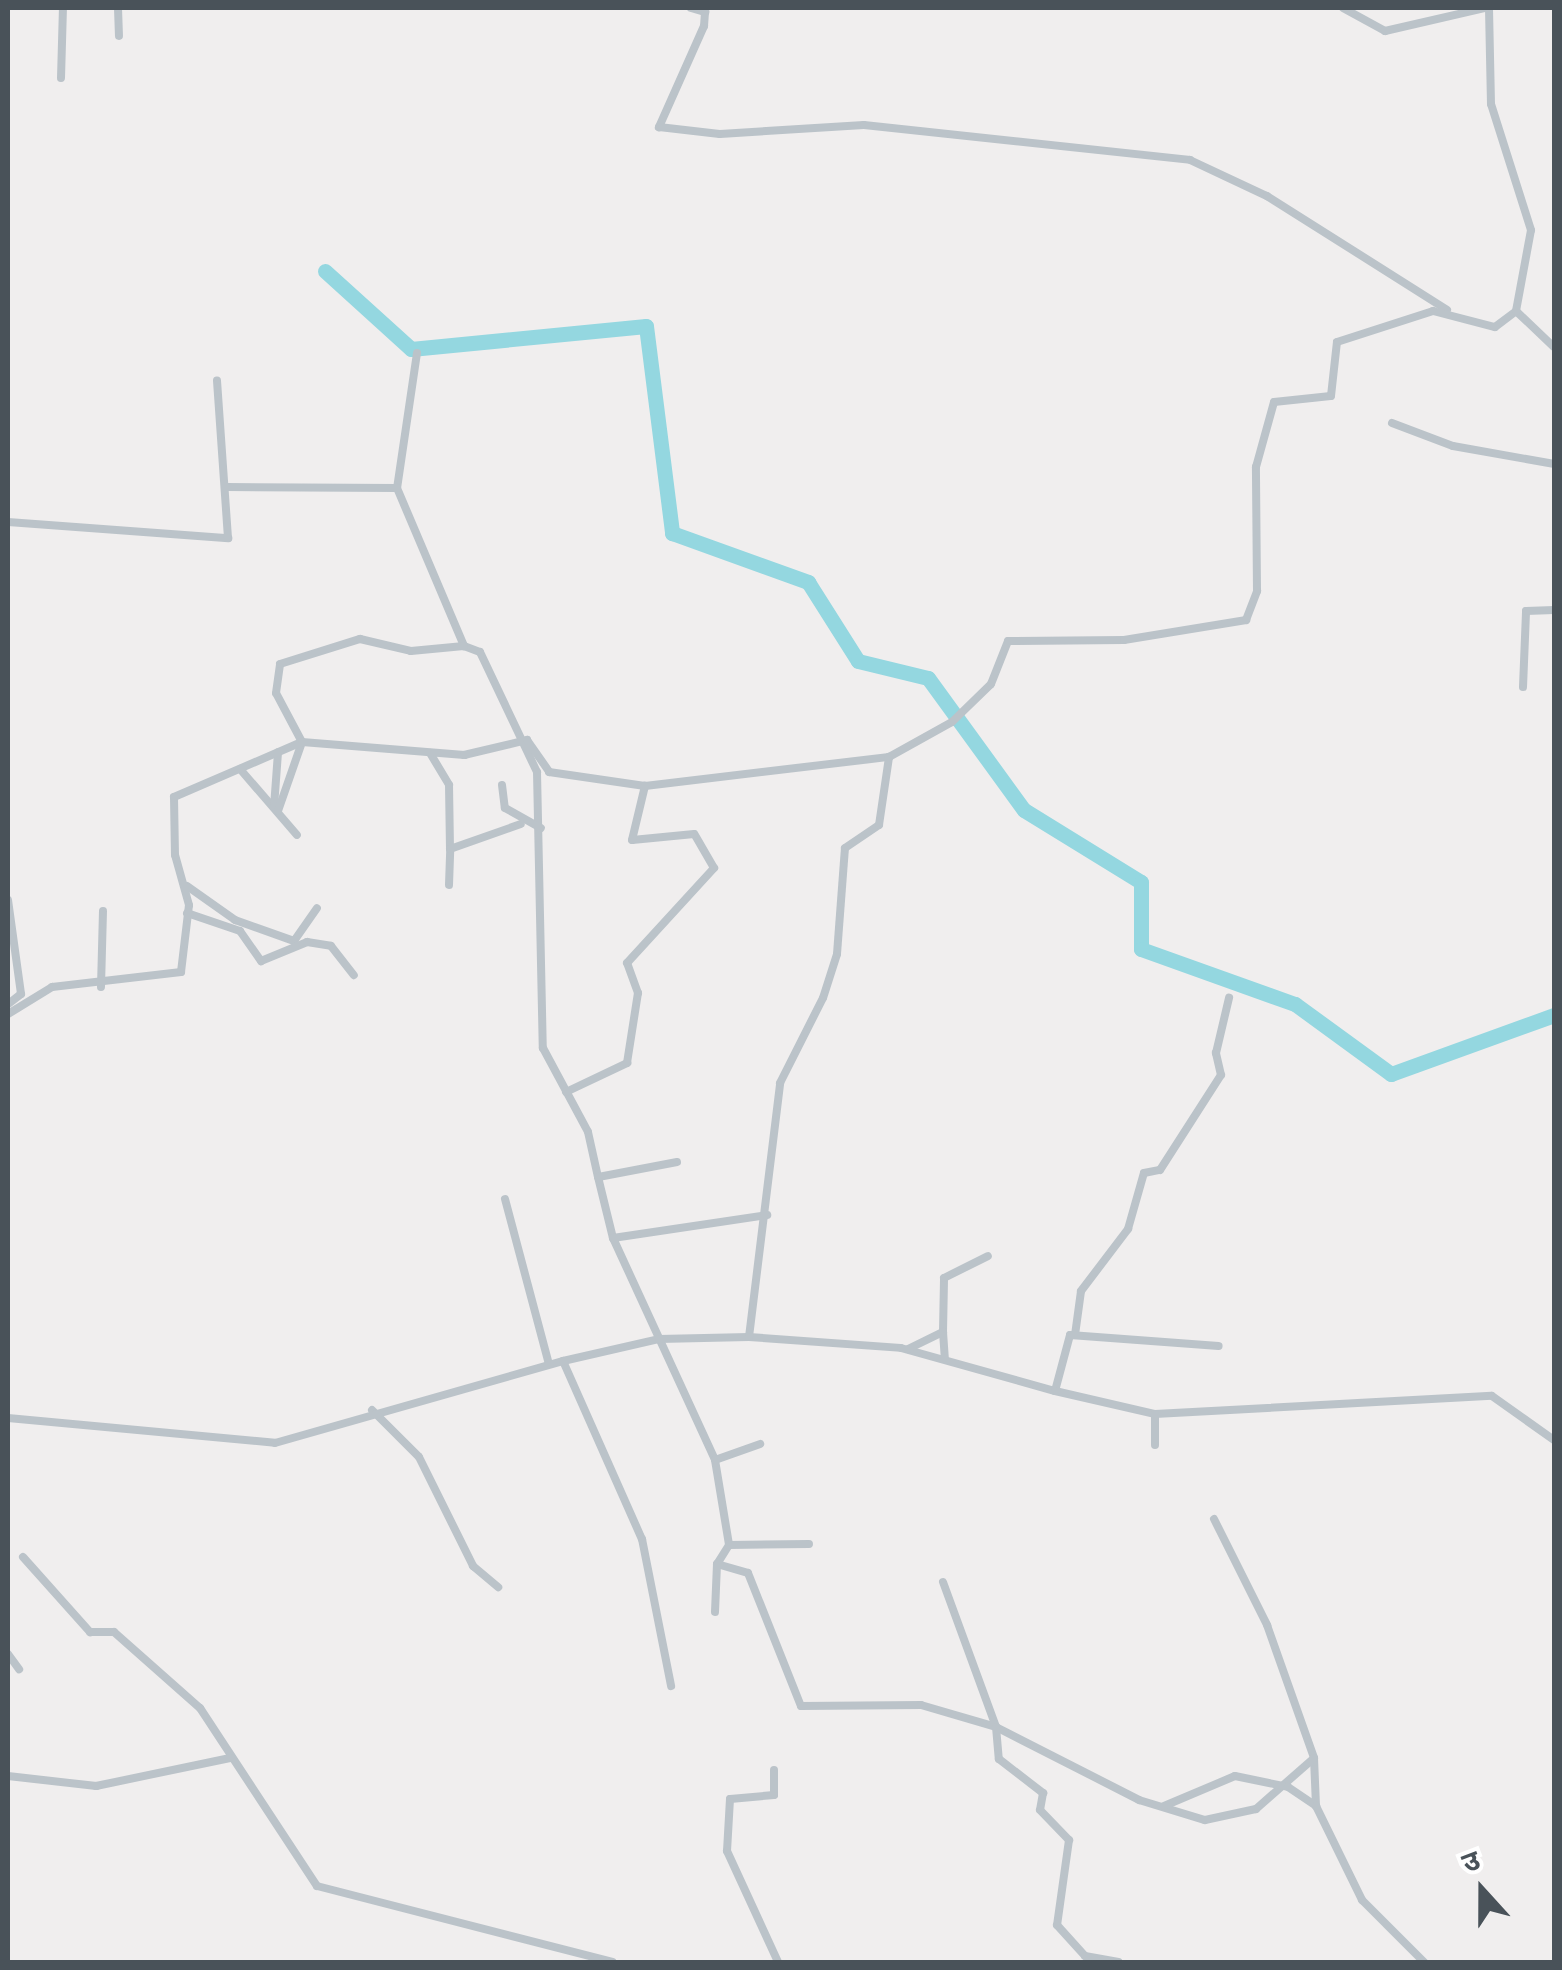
<!DOCTYPE html>
<html>
<head>
<meta charset="utf-8">
<style>
	body { margin:0 }
	#map { position:relative; width:1562px; height:1970px; overflow:hidden; background:#f0eeee; font-family:Rubik,"Noto Sans Devanagari",sans-serif }
	div>[style] { position:absolute }
	[style*='--x'] { left:calc(var(--x)*1px); top:calc(var(--y)*1px); width:calc(var(--w)*1px); rotate:calc(var(--a)*1deg) }
	.river>* { height:15px; margin:-7.5px; padding:0 7.5px; transform-origin:7.5px; border-radius:7.5px; background:#94d7e0 }
	.street>* { height:8px; margin:-4px; padding:0 4px; transform-origin:4px; border-radius:4px; background:#bbc3c9 }
	span { translate:-50% -50%; white-space:nowrap; text-align:center; line-height:1.15; -webkit-text-stroke:9px #fff; paint-order:stroke }
	.frame { position:absolute; inset:0; border:10px solid #495259; pointer-events:none }
	.north { position:absolute; left:1432px; top:1840px; width:100px; height:100px; -webkit-text-stroke:8px #fff; paint-order:stroke; rotate:339deg; font-size:28px; font-weight:700; line-height:40px; text-align:center; color:#495259 }
	.north::after { content:''; display:block; margin:auto; width:35px; height:45px; background:#495259; clip-path:polygon(50% 0,100% 100%,50% 72%,0 100%) }
</style>
</head>
<body>
<div id="map">
	<div class="river">
		<div style="--x:325;--y:271;--w:116;--a:42.2"></div>
		<div style="--x:411;--y:349;--w:236;--a:-5.6"></div>
		<div style="--x:646;--y:326;--w:209;--a:82.8"></div>
		<div style="--x:672;--y:533;--w:145;--a:19.8"></div>
		<div style="--x:808;--y:582;--w:93;--a:57.7"></div>
		<div style="--x:858;--y:661;--w:72;--a:13.7"></div>
		<div style="--x:928;--y:678;--w:163;--a:54"></div>
		<div style="--x:1024;--y:810;--w:137;--a:31.6"></div>
		<div style="--x:1141;--y:882;--w:67;--a:90"></div>
		<div style="--x:1141;--y:949;--w:164;--a:19.7"></div>
		<div style="--x:1295;--y:1004;--w:119;--a:36.1"></div>
		<div style="--x:1391;--y:1074;--w:173;--a:-19.9"></div>
	</div>
	<div class="street">
		<div style="--x:118;--y:8;--w:28;--a:88"></div>
		<div style="--x:691;--y:8;--w:15;--a:16"></div>
		<div style="--x:705;--y:12;--w:14;--a:94"></div>
		<div style="--x:704;--y:26;--w:111;--a:114"></div>
		<div style="--x:659;--y:127;--w:61;--a:6.5"></div>
		<div style="--x:720;--y:134;--w:144;--a:-3.6"></div>
		<div style="--x:864;--y:125;--w:328;--a:6.1"></div>
		<div style="--x:1190;--y:160;--w:85;--a:25.1"></div>
		<div style="--x:1267;--y:196;--w:213;--a:32.3"></div>
		<div style="--x:1343;--y:8;--w:48;--a:28.7"></div>
		<div style="--x:1385;--y:31;--w:103;--a:-13"></div>
		<div style="--x:61;--y:78;--w:70;--a:-88.4"></div>
		<div style="--x:1516;--y:311;--w:52;--a:43.5"></div>
		<div style="--x:417;--y:353;--w:136;--a:98.4"></div>
		<div style="--x:397;--y:488;--w:172;--a:67"></div>
		<div style="--x:464;--y:646;--w:17;--a:21"></div>
		<div style="--x:480;--y:652;--w:133;--a:64.6"></div>
		<div style="--x:537;--y:772;--w:276;--a:88.8"></div>
		<div style="--x:543;--y:1048;--w:95;--a:61.8"></div>
		<div style="--x:588;--y:1132;--w:46;--a:77.5"></div>
		<div style="--x:1392;--y:423;--w:65;--a:20.7"></div>
		<div style="--x:1453;--y:446;--w:103;--a:10.1"></div>
		<div style="--x:227;--y:487;--w:170;--a:0.3"></div>
		<div style="--x:8;--y:522;--w:221;--a:4.2"></div>
		<div style="--x:228;--y:538;--w:158;--a:-94"></div>
		<div style="--x:1523;--y:687;--w:76;--a:-87.7"></div>
		<div style="--x:1526;--y:611;--w:28;--a:-2"></div>
		<div style="--x:430;--y:753;--w:37;--a:59"></div>
		<div style="--x:449;--y:785;--w:64;--a:89.1"></div>
		<div style="--x:240;--y:769;--w:87;--a:49.2"></div>
		<div style="--x:502;--y:785;--w:23;--a:83"></div>
		<div style="--x:505;--y:808;--w:41;--a:29.1"></div>
		<div style="--x:274;--y:807;--w:55;--a:-85.8"></div>
		<div style="--x:278;--y:811;--w:73;--a:-70.8"></div>
		<div style="--x:302;--y:742;--w:55;--a:-118"></div>
		<div style="--x:276;--y:693;--w:29;--a:-82"></div>
		<div style="--x:280;--y:664;--w:84;--a:-17.4"></div>
		<div style="--x:360;--y:639;--w:52;--a:13.2"></div>
		<div style="--x:411;--y:651;--w:53;--a:-5.4"></div>
		<div style="--x:449;--y:885;--w:36;--a:-88"></div>
		<div style="--x:450;--y:849;--w:75;--a:-19.4"></div>
		<div style="--x:187;--y:886;--w:59;--a:35.3"></div>
		<div style="--x:235;--y:920;--w:63;--a:19.6"></div>
		<div style="--x:294;--y:941;--w:40;--a:-55.1"></div>
		<div style="--x:8;--y:900;--w:95;--a:82.1"></div>
		<div style="--x:21;--y:994;--w:16;--a:142"></div>
		<div style="--x:187;--y:913;--w:56;--a:18.8"></div>
		<div style="--x:240;--y:931;--w:37;--a:55"></div>
		<div style="--x:261;--y:961;--w:50;--a:-22.4"></div>
		<div style="--x:307;--y:942;--w:24;--a:9"></div>
		<div style="--x:331;--y:946;--w:37;--a:52"></div>
		<div style="--x:101;--y:987;--w:76;--a:-88.5"></div>
		<div style="--x:8;--y:1014;--w:52;--a:-31.5"></div>
		<div style="--x:52;--y:987;--w:130;--a:-6.6"></div>
		<div style="--x:181;--y:972;--w:67;--a:-83.2"></div>
		<div style="--x:189;--y:905;--w:52;--a:-105.6"></div>
		<div style="--x:175;--y:855;--w:58;--a:-91"></div>
		<div style="--x:174;--y:797;--w:139;--a:-23.3"></div>
		<div style="--x:302;--y:742;--w:163;--a:4.6"></div>
		<div style="--x:464;--y:755;--w:65;--a:-13.4"></div>
		<div style="--x:527;--y:740;--w:39;--a:55"></div>
		<div style="--x:549;--y:772;--w:97;--a:8.3"></div>
		<div style="--x:645;--y:786;--w:246;--a:-6.8"></div>
		<div style="--x:566;--y:1092;--w:68;--a:-25.4"></div>
		<div style="--x:627;--y:1063;--w:71;--a:-81.1"></div>
		<div style="--x:638;--y:993;--w:32;--a:-110"></div>
		<div style="--x:627;--y:963;--w:129;--a:-47.5"></div>
		<div style="--x:714;--y:868;--w:39;--a:-120"></div>
		<div style="--x:694;--y:834;--w:62;--a:174.5"></div>
		<div style="--x:632;--y:840;--w:56;--a:-76.5"></div>
		<div style="--x:677;--y:1162;--w:80;--a:169.2"></div>
		<div style="--x:598;--y:1177;--w:63;--a:76.2"></div>
		<div style="--x:613;--y:1238;--w:244;--a:65.3"></div>
		<div style="--x:715;--y:1460;--w:86;--a:80.6"></div>
		<div style="--x:729;--y:1545;--w:22;--a:122"></div>
		<div style="--x:717;--y:1564;--w:48;--a:92.4"></div>
		<div style="--x:505;--y:1199;--w:171;--a:75.1"></div>
		<div style="--x:613;--y:1238;--w:156;--a:-8.5"></div>
		<div style="--x:943;--y:1332;--w:54;--a:-88.9"></div>
		<div style="--x:944;--y:1278;--w:49;--a:-26.6"></div>
		<div style="--x:1075;--y:1335;--w:44;--a:-82.2"></div>
		<div style="--x:1081;--y:1291;--w:78;--a:-52.8"></div>
		<div style="--x:1128;--y:1229;--w:58;--a:-74.1"></div>
		<div style="--x:1144;--y:1173;--w:16;--a:-11"></div>
		<div style="--x:1160;--y:1170;--w:113;--a:-57.3"></div>
		<div style="--x:1221;--y:1075;--w:23;--a:-103"></div>
		<div style="--x:1216;--y:1053;--w:57;--a:-76.7"></div>
		<div style="--x:749;--y:1337;--w:152;--a:4.1"></div>
		<div style="--x:901;--y:1348;--w:160;--a:15.6"></div>
		<div style="--x:1055;--y:1391;--w:58;--a:-75"></div>
		<div style="--x:1070;--y:1335;--w:149;--a:4.2"></div>
		<div style="--x:908;--y:1349;--w:39;--a:-26"></div>
		<div style="--x:943;--y:1332;--w:26;--a:86"></div>
		<div style="--x:563;--y:1361;--w:195;--a:66.1"></div>
		<div style="--x:642;--y:1539;--w:150;--a:78.8"></div>
		<div style="--x:1055;--y:1391;--w:103;--a:13"></div>
		<div style="--x:1155;--y:1414;--w:337;--a:-3.1"></div>
		<div style="--x:1492;--y:1396;--w:76;--a:35.4"></div>
		<div style="--x:372;--y:1410;--w:66;--a:45"></div>
		<div style="--x:419;--y:1457;--w:122;--a:63.6"></div>
		<div style="--x:473;--y:1566;--w:33;--a:40"></div>
		<div style="--x:8;--y:1418;--w:268;--a:5.3"></div>
		<div style="--x:275;--y:1443;--w:299;--a:-15.9"></div>
		<div style="--x:563;--y:1361;--w:98;--a:-12.9"></div>
		<div style="--x:659;--y:1339;--w:90;--a:-1.3"></div>
		<div style="--x:749;--y:1337;--w:256;--a:-83"></div>
		<div style="--x:780;--y:1083;--w:95;--a:-63.2"></div>
		<div style="--x:823;--y:998;--w:46;--a:-72.3"></div>
		<div style="--x:837;--y:954;--w:106;--a:-85.7"></div>
		<div style="--x:845;--y:848;--w:41;--a:-34.1"></div>
		<div style="--x:879;--y:825;--w:69;--a:-81.6"></div>
		<div style="--x:889;--y:757;--w:72;--a:-29.1"></div>
		<div style="--x:952;--y:722;--w:54;--a:-44.3"></div>
		<div style="--x:991;--y:684;--w:46;--a:-68.4"></div>
		<div style="--x:1008;--y:641;--w:116;--a:-0.5"></div>
		<div style="--x:1124;--y:640;--w:124;--a:-9.3"></div>
		<div style="--x:1246;--y:620;--w:31;--a:-69"></div>
		<div style="--x:1257;--y:591;--w:124;--a:-90.5"></div>
		<div style="--x:1256;--y:467;--w:67;--a:-74.5"></div>
		<div style="--x:1274;--y:402;--w:57;--a:-6"></div>
		<div style="--x:1331;--y:396;--w:54;--a:-83.7"></div>
		<div style="--x:1337;--y:342;--w:101;--a:-17.9"></div>
		<div style="--x:1433;--y:311;--w:64;--a:14.5"></div>
		<div style="--x:1495;--y:327;--w:26;--a:-37"></div>
		<div style="--x:1516;--y:311;--w:82;--a:-79.5"></div>
		<div style="--x:1531;--y:230;--w:132;--a:-107.6"></div>
		<div style="--x:1491;--y:104;--w:96;--a:-91.2"></div>
		<div style="--x:1155;--y:1445;--w:31;--a:-90"></div>
		<div style="--x:715;--y:1460;--w:48;--a:-19.6"></div>
		<div style="--x:1214;--y:1519;--w:119;--a:63.4"></div>
		<div style="--x:1267;--y:1625;--w:141;--a:70.5"></div>
		<div style="--x:1314;--y:1758;--w:48;--a:87.6"></div>
		<div style="--x:729;--y:1545;--w:80;--a:-0.7"></div>
		<div style="--x:23;--y:1557;--w:101;--a:48.2"></div>
		<div style="--x:90;--y:1632;--w:24;--a:0"></div>
		<div style="--x:114;--y:1632;--w:115;--a:41.5"></div>
		<div style="--x:200;--y:1708;--w:213;--a:56.7"></div>
		<div style="--x:317;--y:1886;--w:305;--a:14.4"></div>
		<div style="--x:717;--y:1564;--w:32;--a:16"></div>
		<div style="--x:748;--y:1573;--w:143;--a:68.3"></div>
		<div style="--x:801;--y:1706;--w:120;--a:-0.5"></div>
		<div style="--x:921;--y:1705;--w:78;--a:16.3"></div>
		<div style="--x:996;--y:1727;--w:161;--a:27"></div>
		<div style="--x:1139;--y:1800;--w:69;--a:16.9"></div>
		<div style="--x:1205;--y:1820;--w:52;--a:-12.2"></div>
		<div style="--x:1256;--y:1809;--w:77;--a:-41.3"></div>
		<div style="--x:943;--y:1582;--w:154;--a:69.9"></div>
		<div style="--x:996;--y:1727;--w:32;--a:85"></div>
		<div style="--x:999;--y:1759;--w:56;--a:37.7"></div>
		<div style="--x:1043;--y:1793;--w:17;--a:100"></div>
		<div style="--x:1040;--y:1810;--w:42;--a:46"></div>
		<div style="--x:1069;--y:1840;--w:86;--a:98"></div>
		<div style="--x:1057;--y:1925;--w:42;--a:47.9"></div>
		<div style="--x:1085;--y:1956;--w:34;--a:10"></div>
		<div style="--x:8;--y:1654;--w:19;--a:54"></div>
		<div style="--x:774;--y:1770;--w:25;--a:90"></div>
		<div style="--x:774;--y:1795;--w:44;--a:174.8"></div>
		<div style="--x:730;--y:1799;--w:52;--a:93.3"></div>
		<div style="--x:727;--y:1851;--w:122;--a:65.3"></div>
		<div style="--x:8;--y:1776;--w:89;--a:6.5"></div>
		<div style="--x:96;--y:1786;--w:137;--a:-11.8"></div>
		<div style="--x:1164;--y:1806;--w:77;--a:-22.9"></div>
		<div style="--x:1235;--y:1776;--w:54;--a:11.7"></div>
		<div style="--x:1288;--y:1787;--w:34;--a:34"></div>
		<div style="--x:1316;--y:1806;--w:105;--a:63.9"></div>
		<div style="--x:1362;--y:1900;--w:88;--a:45"></div>
	</div>
	<div class="frame"></div>
	<div class="north">उ</div>
</div>
</body>
</html>
